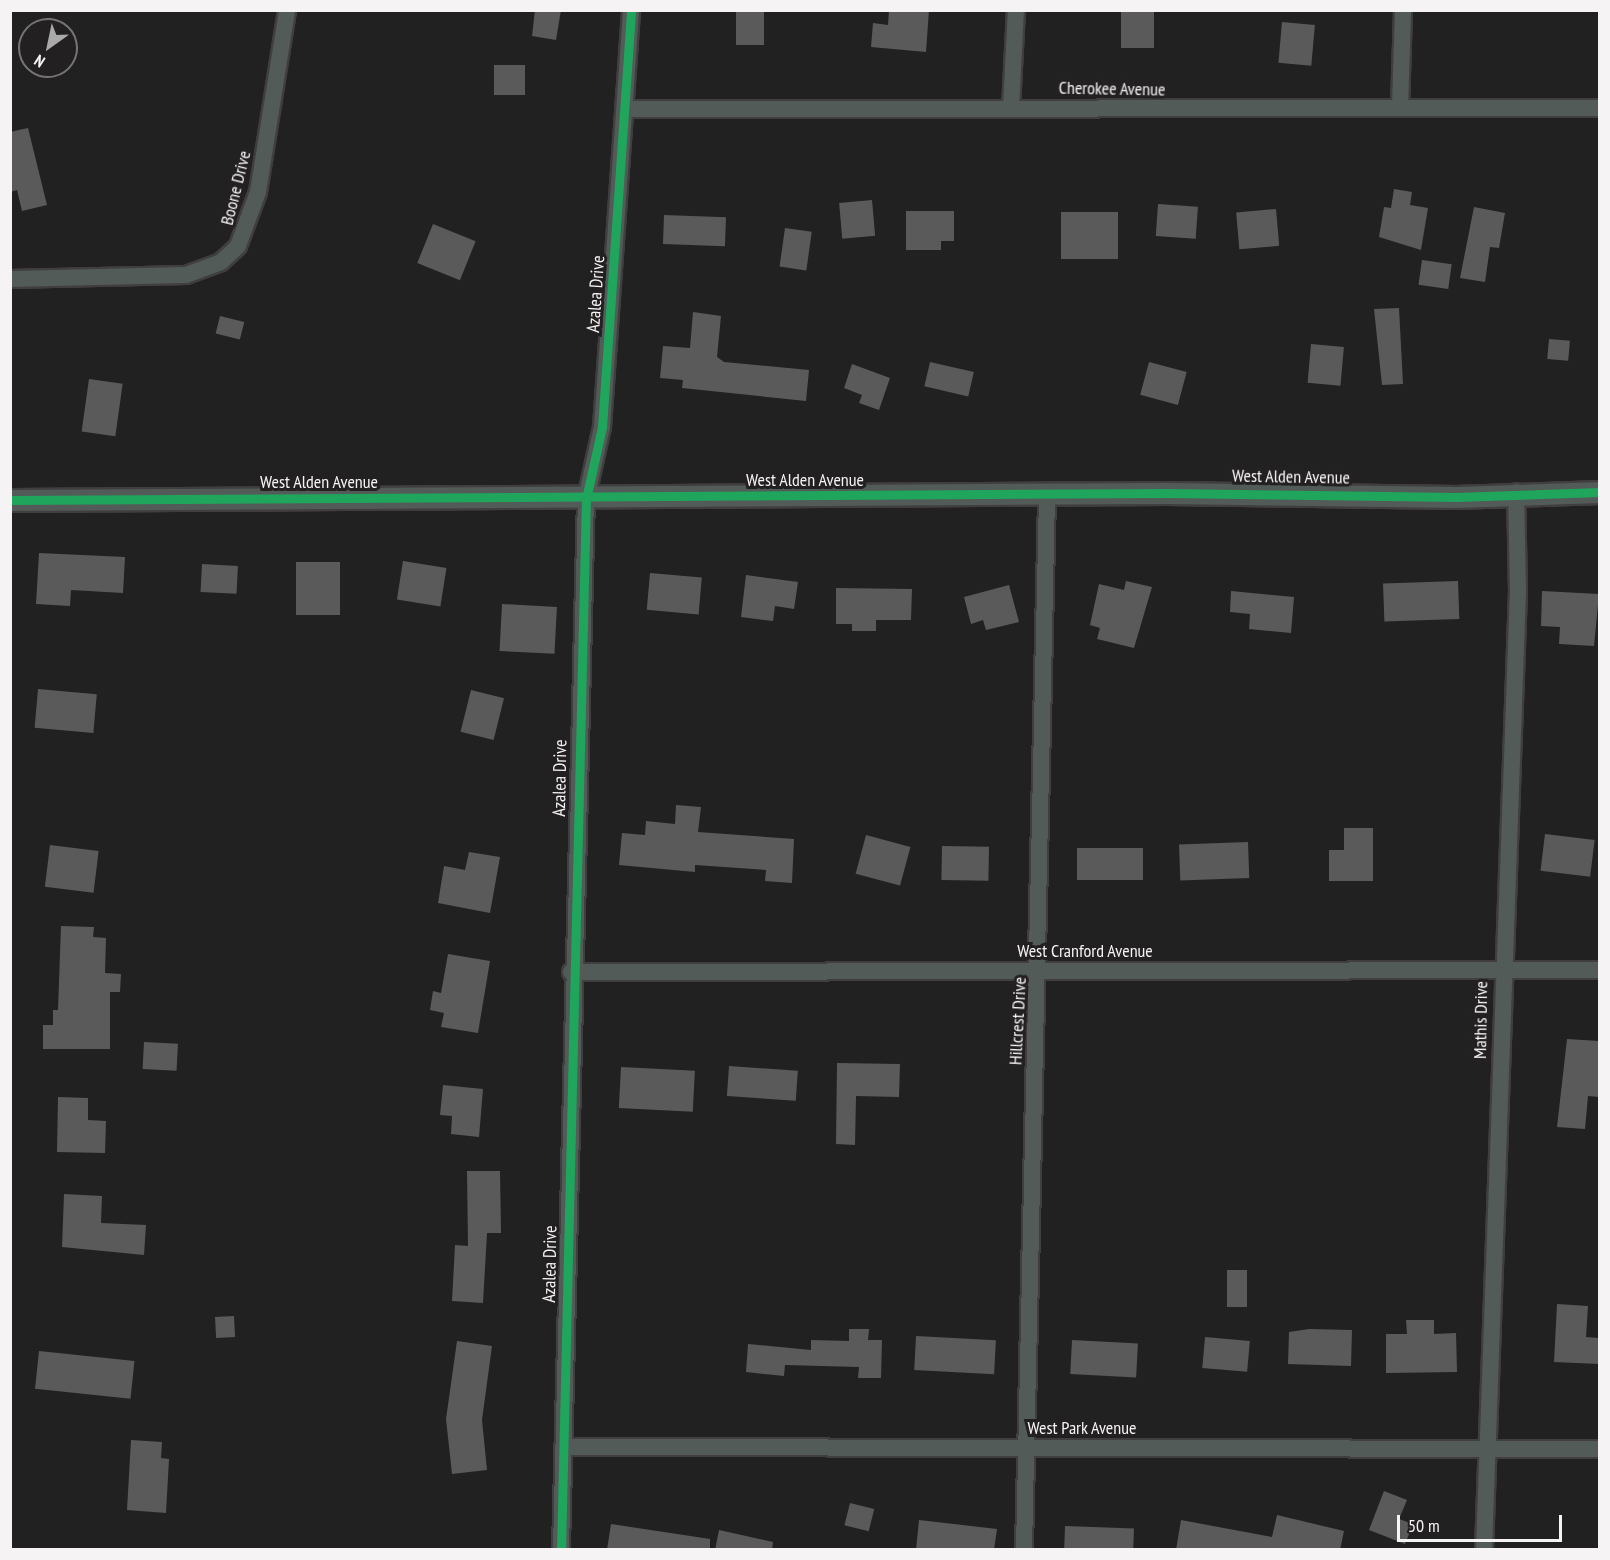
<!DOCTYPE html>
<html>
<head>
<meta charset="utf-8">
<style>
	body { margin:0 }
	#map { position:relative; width:1610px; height:1560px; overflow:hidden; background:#222122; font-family:"PT Sans Narrow",sans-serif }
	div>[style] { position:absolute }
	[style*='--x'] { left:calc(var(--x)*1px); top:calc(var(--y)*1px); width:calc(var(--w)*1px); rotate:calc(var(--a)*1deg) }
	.building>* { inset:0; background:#5b5a5b; transform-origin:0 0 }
	.roads { filter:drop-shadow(2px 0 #403e3f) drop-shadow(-2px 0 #403e3f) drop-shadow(0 2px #403e3f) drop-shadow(0 -2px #403e3f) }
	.minor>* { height:16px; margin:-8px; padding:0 8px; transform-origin:8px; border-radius:8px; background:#525b57 }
	.tertiary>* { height:21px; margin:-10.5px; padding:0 10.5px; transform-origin:10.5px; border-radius:10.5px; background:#525b57 }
	.cycleway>* { height:9px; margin:-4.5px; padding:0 4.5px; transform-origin:4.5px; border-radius:4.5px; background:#20a55d }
	span { translate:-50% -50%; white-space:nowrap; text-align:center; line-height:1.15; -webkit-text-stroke:6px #232022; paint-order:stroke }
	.street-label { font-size:18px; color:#f5f3f4 }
	.frame { position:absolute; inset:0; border:12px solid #f5f3f4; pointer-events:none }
	.north { position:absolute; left:18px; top:18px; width:60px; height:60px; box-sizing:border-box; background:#232022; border:2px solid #777476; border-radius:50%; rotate:213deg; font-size:16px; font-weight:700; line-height:24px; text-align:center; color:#f5f3f4 }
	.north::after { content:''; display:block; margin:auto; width:21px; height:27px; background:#abaaaa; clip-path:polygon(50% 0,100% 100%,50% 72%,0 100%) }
	.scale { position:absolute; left:1397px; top:1515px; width:165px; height:27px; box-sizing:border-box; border:3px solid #f5f3f4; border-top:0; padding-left:8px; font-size:18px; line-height:21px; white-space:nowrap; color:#f5f3f4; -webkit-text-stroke:4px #232022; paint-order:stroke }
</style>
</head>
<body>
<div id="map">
	<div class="building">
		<div style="clip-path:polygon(535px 10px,561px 10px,556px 40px,532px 36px)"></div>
		<div style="left:736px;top:10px;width:28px;height:35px"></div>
		<div style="clip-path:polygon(889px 10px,929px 10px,926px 52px,871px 47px,873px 23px,888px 25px)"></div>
		<div style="left:1121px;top:10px;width:33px;height:38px"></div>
		<div style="left:1282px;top:22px;width:33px;height:41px;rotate:5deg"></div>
		<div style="left:494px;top:65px;width:31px;height:30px"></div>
		<div style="clip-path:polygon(28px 128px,47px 205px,22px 211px,17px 190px,10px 192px,10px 132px)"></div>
		<div style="clip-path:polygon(1394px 189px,1412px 192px,1410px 205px,1428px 208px,1421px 250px,1379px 237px,1384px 207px,1391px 208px)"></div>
		<div style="left:872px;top:200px;width:36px;height:33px;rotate:85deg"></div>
		<div style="left:1158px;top:204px;width:40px;height:32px;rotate:4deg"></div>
		<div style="clip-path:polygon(1474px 207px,1505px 213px,1499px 248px,1490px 247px,1485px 282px,1460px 278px)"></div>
		<div style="left:1276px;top:209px;width:37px;height:40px;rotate:85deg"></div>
		<div style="clip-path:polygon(906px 211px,954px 211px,954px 241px,941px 241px,941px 250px,906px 250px)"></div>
		<div style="left:1061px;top:212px;width:57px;height:47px"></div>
		<div style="left:664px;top:215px;width:62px;height:29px;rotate:2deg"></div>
		<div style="left:433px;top:224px;width:46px;height:42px;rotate:22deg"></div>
		<div style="left:785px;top:228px;width:27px;height:39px;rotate:8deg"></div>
		<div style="left:1422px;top:260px;width:30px;height:25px;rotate:8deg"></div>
		<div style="clip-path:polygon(1399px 308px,1403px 384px,1382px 385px,1374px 309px)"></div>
		<div style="clip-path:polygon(693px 312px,721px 316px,717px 357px,724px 362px,809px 370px,806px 401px,682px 388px,683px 380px,660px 378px,663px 346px,690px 348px)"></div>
		<div style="left:220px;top:316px;width:25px;height:18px;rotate:14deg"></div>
		<div style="left:1549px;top:339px;width:21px;height:20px;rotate:5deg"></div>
		<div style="left:1311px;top:344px;width:33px;height:39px;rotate:5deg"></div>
		<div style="left:930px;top:362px;width:45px;height:25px;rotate:13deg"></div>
		<div style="left:1149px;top:362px;width:39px;height:34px;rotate:15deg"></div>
		<div style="clip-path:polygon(852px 364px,890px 378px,879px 410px,859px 403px,862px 395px,844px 388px)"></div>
		<div style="left:89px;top:379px;width:34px;height:53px;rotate:8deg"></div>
		<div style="clip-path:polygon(39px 553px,125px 557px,123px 593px,71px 590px,70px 606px,36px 604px)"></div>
		<div style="left:403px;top:561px;width:44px;height:39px;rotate:9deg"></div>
		<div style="left:296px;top:562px;width:44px;height:53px"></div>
		<div style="left:202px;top:564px;width:36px;height:28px;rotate:3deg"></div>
		<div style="left:650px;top:573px;width:52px;height:37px;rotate:5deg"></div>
		<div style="clip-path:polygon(746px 575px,798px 582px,794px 609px,775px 606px,773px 621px,741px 617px)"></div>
		<div style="clip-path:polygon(1126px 581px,1152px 587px,1134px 648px,1097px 639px,1100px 628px,1090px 625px,1099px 584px,1124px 590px)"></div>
		<div style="left:1458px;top:581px;width:38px;height:75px;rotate:88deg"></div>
		<div style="clip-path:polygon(1009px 585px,1019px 622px,986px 630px,983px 620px,971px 624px,964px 597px)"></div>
		<div style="clip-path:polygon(836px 588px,912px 589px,911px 620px,876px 620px,876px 631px,852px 631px,852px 624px,836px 624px)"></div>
		<div style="clip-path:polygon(1231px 591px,1294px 597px,1291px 633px,1249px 629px,1250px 614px,1230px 612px)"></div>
		<div style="clip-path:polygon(1542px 591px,1599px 594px,1594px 646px,1559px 644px,1560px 627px,1541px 626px)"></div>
		<div style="left:502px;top:604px;width:55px;height:47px;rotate:3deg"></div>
		<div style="left:38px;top:689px;width:59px;height:39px;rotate:5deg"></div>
		<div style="left:471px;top:690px;width:34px;height:43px;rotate:14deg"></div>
		<div style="clip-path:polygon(676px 805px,701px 807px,698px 832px,794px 839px,792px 883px,765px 881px,766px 870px,695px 865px,695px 872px,619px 865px,622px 833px,645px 835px,646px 821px,675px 824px)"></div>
		<div style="clip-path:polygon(1344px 828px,1373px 828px,1373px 881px,1329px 881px,1329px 850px,1344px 850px)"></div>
		<div style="left:1545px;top:834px;width:50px;height:37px;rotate:7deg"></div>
		<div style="left:866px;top:835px;width:46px;height:40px;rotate:15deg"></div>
		<div style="left:1248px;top:842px;width:36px;height:69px;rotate:88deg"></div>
		<div style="left:50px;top:845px;width:49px;height:42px;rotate:7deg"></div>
		<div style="left:942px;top:846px;width:47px;height:34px;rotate:1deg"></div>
		<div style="left:1077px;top:848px;width:66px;height:32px"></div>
		<div style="clip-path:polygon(469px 852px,500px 857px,490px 913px,438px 903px,444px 866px,465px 870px)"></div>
		<div style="clip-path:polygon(61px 926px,94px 927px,93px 937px,106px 938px,105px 973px,121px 974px,120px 992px,110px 992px,110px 1049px,43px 1049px,43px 1025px,53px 1025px,53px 1010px,58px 1010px)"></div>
		<div style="clip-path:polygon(448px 954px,490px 961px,478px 1033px,441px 1027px,444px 1013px,430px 1010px,433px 991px,441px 993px)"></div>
		<div style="clip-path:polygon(1567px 1039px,1599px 1041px,1599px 1097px,1588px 1096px,1585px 1129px,1557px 1127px)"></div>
		<div style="left:144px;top:1042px;width:34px;height:27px;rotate:3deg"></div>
		<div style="clip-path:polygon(837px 1063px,900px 1064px,899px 1097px,856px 1096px,855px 1145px,836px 1144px)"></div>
		<div style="left:729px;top:1066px;width:69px;height:30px;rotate:4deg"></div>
		<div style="left:621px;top:1067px;width:74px;height:41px;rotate:3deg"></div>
		<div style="clip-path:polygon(443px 1085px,483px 1089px,479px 1137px,451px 1134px,452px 1116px,440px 1115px)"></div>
		<div style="clip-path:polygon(58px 1097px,88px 1098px,88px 1120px,106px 1121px,105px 1153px,57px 1152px)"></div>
		<div style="clip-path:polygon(467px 1171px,500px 1171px,501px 1233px,487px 1233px,483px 1303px,452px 1301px,455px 1245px,468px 1246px)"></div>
		<div style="clip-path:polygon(64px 1194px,102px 1196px,101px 1223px,146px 1225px,144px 1255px,62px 1247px)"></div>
		<div style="left:1227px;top:1270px;width:20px;height:37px"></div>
		<div style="clip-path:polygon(1557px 1304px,1588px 1306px,1586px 1337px,1599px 1338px,1599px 1364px,1554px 1362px)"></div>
		<div style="left:234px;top:1316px;width:21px;height:19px;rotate:87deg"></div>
		<div style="clip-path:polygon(1406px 1320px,1434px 1320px,1434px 1334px,1456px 1333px,1457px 1372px,1386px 1373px,1386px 1334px,1407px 1334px)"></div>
		<div style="clip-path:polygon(849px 1329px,869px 1329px,868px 1340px,882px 1340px,881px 1378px,858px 1378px,859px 1367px,785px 1365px,784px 1376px,746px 1372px,748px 1344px,811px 1350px,811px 1340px,849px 1341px)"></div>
		<div style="clip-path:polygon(1309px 1329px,1352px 1330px,1351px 1366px,1288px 1364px,1289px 1332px)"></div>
		<div style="left:916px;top:1336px;width:80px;height:34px;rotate:3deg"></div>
		<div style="left:1205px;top:1337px;width:45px;height:31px;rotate:5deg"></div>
		<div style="left:1072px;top:1340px;width:66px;height:34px;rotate:3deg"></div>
		<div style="clip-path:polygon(457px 1341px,492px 1346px,482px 1420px,487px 1470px,452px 1474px,446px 1419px)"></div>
		<div style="left:39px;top:1351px;width:96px;height:38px;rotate:6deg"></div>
		<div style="clip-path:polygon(131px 1440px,162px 1442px,161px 1458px,169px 1459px,166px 1513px,127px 1510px)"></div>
		<div style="clip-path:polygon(1384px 1491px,1407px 1500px,1399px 1519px,1413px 1524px,1405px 1544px,1369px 1530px)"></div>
		<div style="left:850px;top:1503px;width:25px;height:23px;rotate:14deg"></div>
		<div style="clip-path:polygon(1277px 1515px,1344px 1531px,1340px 1550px,1176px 1550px,1181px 1520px,1272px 1537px)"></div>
		<div style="clip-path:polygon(919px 1520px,997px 1529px,994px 1550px,916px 1550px)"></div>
		<div style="clip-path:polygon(611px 1524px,710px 1539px,710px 1550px,607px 1550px)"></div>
		<div style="left:1065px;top:1526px;width:69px;height:24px;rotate:2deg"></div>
		<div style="clip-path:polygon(719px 1530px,773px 1542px,772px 1550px,715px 1550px)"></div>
	</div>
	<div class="roads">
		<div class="minor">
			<div style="--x:1400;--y:107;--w:97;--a:-88.2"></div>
			<div style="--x:1011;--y:108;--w:98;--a:-87.1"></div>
			<div style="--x:625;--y:109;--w:975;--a:-0.06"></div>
			<div style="--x:10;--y:279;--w:176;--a:-1.3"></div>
			<div style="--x:186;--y:275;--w:37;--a:-20"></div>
			<div style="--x:221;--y:262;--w:23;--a:-43"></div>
			<div style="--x:238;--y:246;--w:58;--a:-69.7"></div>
			<div style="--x:258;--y:192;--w:184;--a:-80.9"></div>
			<div style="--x:571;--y:972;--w:1029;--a:-0.11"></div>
			<div style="--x:564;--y:1447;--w:1036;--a:0.11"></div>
			<div style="--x:561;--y:1550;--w:1051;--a:-88.64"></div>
			<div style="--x:586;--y:499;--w:74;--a:-77.5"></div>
			<div style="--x:602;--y:427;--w:418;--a:-86"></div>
			<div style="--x:1024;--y:1550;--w:1055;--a:-88.75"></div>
			<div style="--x:1484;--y:1550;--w:959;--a:-87.97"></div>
			<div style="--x:1518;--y:592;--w:100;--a:-91.1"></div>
		</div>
		<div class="tertiary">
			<div style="--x:10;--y:500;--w:1157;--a:-0.35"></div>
			<div style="--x:1167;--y:493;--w:289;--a:0.8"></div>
			<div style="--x:1456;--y:497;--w:144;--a:-2"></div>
		</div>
	</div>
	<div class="cycleway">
		<div style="--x:10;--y:500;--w:1157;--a:-0.35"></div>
		<div style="--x:1167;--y:493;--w:289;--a:0.8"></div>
		<div style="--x:1456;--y:497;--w:144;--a:-2"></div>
		<div style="--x:561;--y:1550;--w:1051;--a:-88.64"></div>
		<div style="--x:586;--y:499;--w:74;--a:-77.5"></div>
		<div style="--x:602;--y:427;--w:418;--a:-86"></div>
	</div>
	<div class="street-label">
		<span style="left:1112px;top:89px;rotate:1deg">Cherokee Avenue</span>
		<span style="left:236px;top:188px;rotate:-76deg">Boone Drive</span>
		<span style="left:596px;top:294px;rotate:-86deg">Azalea Drive</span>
		<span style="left:1291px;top:477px;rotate:1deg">West Alden Avenue</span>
		<span style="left:805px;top:480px">West Alden Avenue</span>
		<span style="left:319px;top:482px">West Alden Avenue</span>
		<span style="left:560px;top:778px;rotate:-89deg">Azalea Drive</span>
		<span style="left:1085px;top:951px">West Cranford Avenue</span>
		<span style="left:1481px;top:1020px;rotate:-89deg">Mathis Drive</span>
		<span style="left:1018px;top:1021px;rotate:-87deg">Hillcrest Drive</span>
		<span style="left:550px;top:1264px;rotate:-89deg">Azalea Drive</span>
		<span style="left:1082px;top:1428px">West Park Avenue</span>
	</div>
	<div class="frame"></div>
	<div class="north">N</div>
	<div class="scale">50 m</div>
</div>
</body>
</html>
